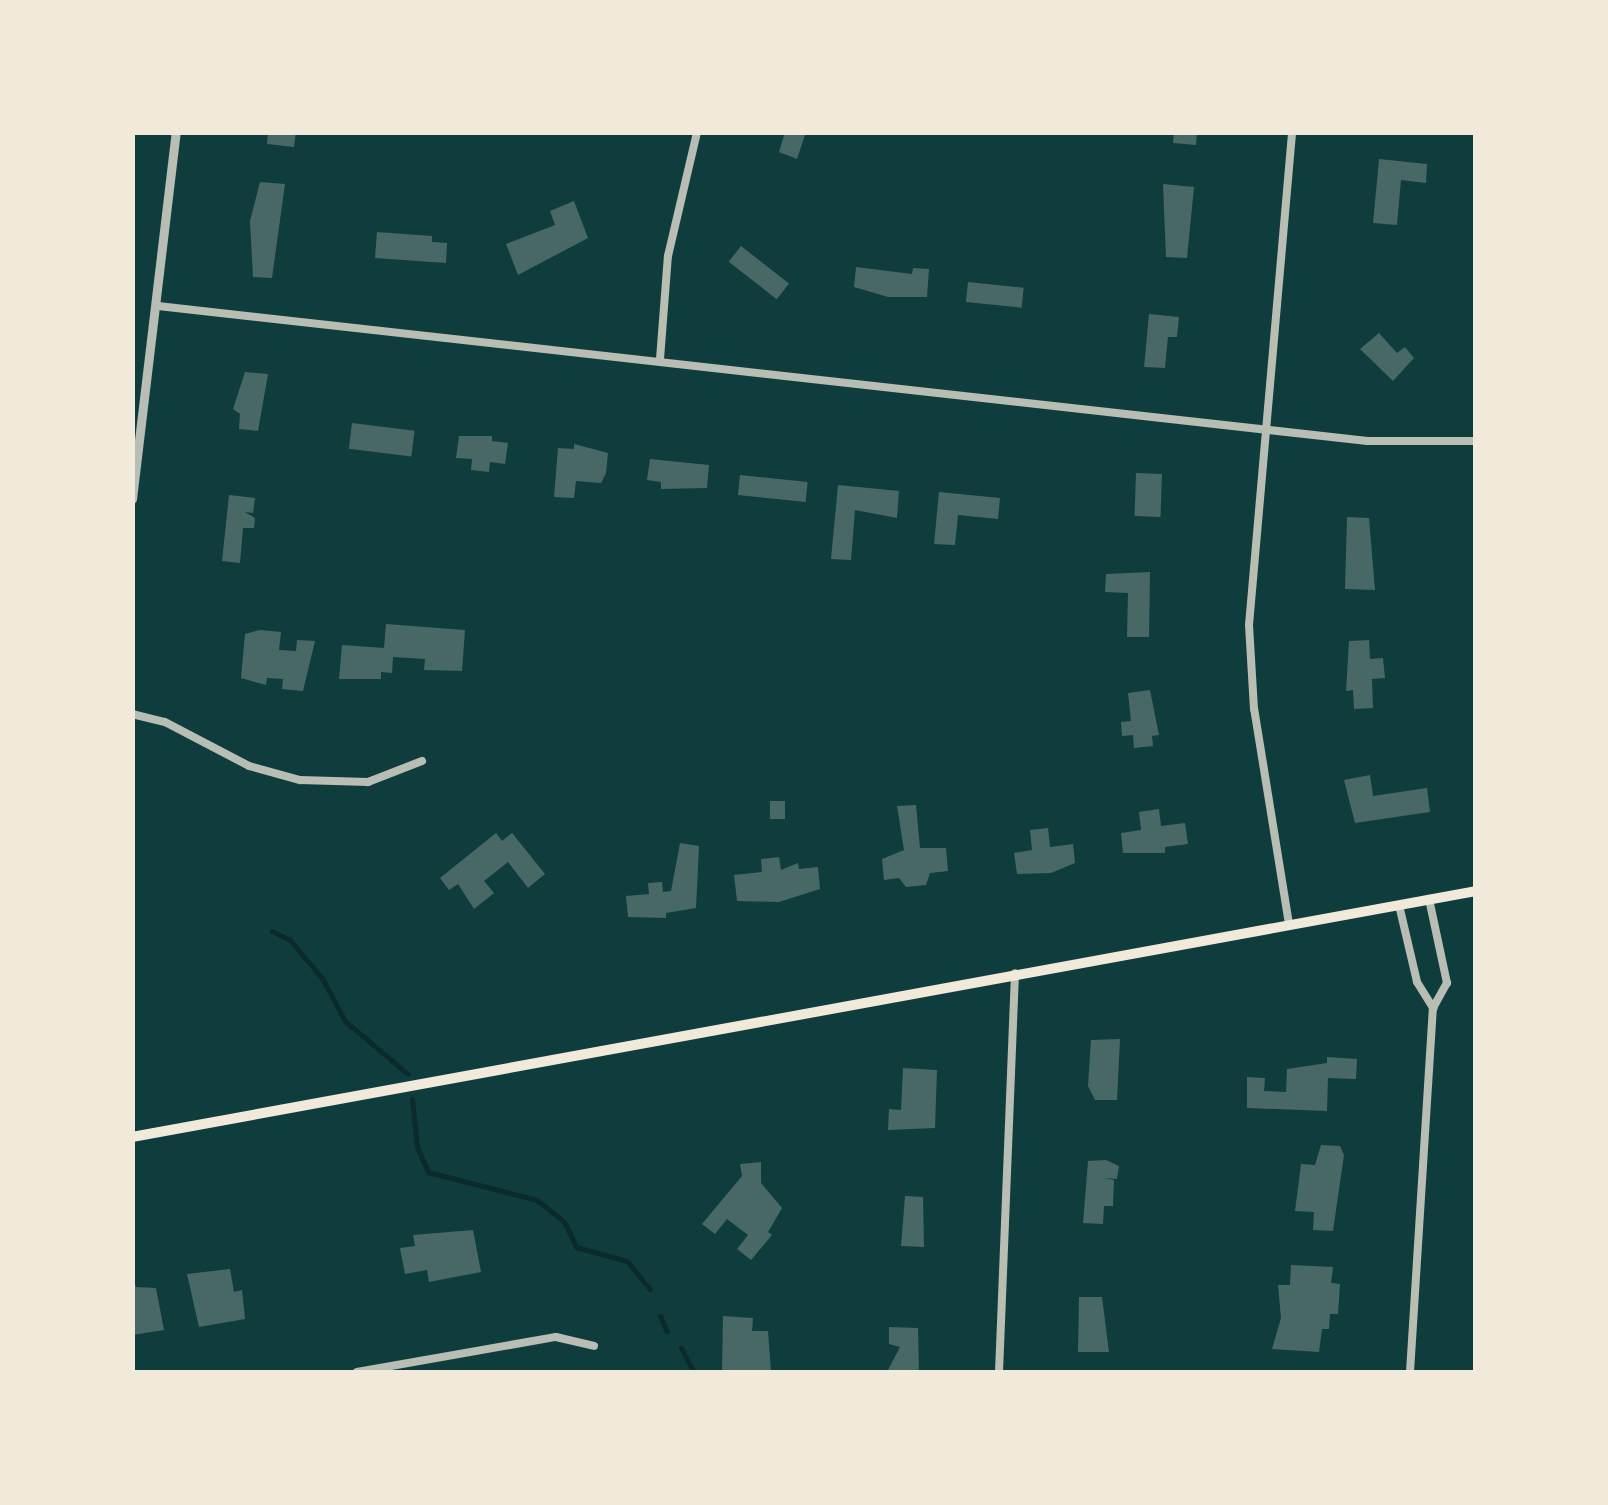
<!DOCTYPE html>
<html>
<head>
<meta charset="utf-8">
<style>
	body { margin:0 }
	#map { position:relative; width:1608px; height:1505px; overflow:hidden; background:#0f3d3e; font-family:"PT Sans",sans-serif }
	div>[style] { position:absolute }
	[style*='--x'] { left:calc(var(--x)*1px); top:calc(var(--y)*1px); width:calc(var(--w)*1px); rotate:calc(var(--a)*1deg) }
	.stream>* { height:5px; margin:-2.5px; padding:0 2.5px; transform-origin:2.5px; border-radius:2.5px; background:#0a2a2b }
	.building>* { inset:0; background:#486865; transform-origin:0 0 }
	.minor>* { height:8px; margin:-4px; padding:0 4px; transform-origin:4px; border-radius:4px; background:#b8beb3 }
	.tertiary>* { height:9px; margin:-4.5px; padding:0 4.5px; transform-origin:4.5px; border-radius:4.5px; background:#b8beb3 }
	.secondary>* { height:10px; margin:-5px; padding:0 5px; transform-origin:5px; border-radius:5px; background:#f1e9da }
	span { translate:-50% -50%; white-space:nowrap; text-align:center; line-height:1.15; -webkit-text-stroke:10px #f1e9da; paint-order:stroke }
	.frame { position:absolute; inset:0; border:135px solid #f1e9da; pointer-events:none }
</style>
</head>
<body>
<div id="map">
	<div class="stream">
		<div style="--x:272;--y:931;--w:20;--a:27"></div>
		<div style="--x:290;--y:940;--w:50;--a:49.9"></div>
		<div style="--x:322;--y:978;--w:49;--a:61.9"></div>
		<div style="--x:345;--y:1021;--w:82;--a:40.1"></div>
		<div style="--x:412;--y:1099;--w:48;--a:84.1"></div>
		<div style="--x:417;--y:1147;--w:27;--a:66"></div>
		<div style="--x:428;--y:1172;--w:113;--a:14.4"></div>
		<div style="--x:537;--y:1200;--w:36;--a:39"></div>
		<div style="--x:565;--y:1223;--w:26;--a:65"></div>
		<div style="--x:576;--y:1247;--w:53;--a:15.4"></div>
		<div style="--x:627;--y:1261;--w:36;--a:51"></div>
		<div style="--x:660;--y:1316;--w:17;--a:66"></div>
		<div style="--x:681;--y:1348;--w:27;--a:62"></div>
	</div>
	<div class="building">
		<div style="clip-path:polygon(268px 132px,296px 132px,294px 147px,267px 144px)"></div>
		<div style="clip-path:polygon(785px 132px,806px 132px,797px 159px,779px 152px)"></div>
		<div style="clip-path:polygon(1174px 132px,1197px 132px,1196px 145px,1173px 143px)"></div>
		<div style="clip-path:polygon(1379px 159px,1427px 164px,1426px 183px,1401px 180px,1397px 225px,1373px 223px)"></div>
		<div style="clip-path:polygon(260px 182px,285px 184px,272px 278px,253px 277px,250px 221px)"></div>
		<div style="clip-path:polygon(1163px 184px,1194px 187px,1187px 258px,1166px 257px)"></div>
		<div style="clip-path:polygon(574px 201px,588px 238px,518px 275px,506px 244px,555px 225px,550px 211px)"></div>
		<div style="clip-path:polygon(377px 232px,432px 236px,432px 242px,447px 243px,446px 263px,375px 258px)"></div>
		<div style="left:741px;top:246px;width:61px;height:20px;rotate:38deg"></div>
		<div style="clip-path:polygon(856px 267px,912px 274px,913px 268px,929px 269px,927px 297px,888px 297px,854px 287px)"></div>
		<div style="left:968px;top:282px;width:56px;height:20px;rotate:6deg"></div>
		<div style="clip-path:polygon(1149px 314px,1179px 317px,1177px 337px,1168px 337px,1165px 368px,1144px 367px)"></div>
		<div style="clip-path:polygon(1379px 333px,1397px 353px,1405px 347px,1414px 358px,1393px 381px,1360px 349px)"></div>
		<div style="clip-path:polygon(245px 372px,268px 374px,258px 431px,239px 429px,240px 414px,233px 409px)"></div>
		<div style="left:352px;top:423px;width:63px;height:26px;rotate:7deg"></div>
		<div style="clip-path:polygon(459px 436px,492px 436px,492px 441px,508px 443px,505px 464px,490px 462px,489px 472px,471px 470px,472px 459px,456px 458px)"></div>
		<div style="clip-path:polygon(574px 444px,608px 453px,606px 473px,601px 483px,576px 481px,574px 498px,554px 497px,558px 448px,574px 449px)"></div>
		<div style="clip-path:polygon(650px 459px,709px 465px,707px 488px,661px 489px,661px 482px,647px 480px)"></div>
		<div style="left:1136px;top:473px;width:26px;height:43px;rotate:2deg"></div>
		<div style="left:740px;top:475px;width:68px;height:20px;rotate:6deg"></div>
		<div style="clip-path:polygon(838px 485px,899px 491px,897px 518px,855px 510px,851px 560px,831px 559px)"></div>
		<div style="clip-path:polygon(939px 492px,1000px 498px,998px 519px,958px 515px,955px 545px,934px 544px)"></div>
		<div style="clip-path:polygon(229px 495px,255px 498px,253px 513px,245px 512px,255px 518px,254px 528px,243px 528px,240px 563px,222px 561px)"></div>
		<div style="clip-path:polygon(1347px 517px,1369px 518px,1375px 590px,1345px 589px)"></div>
		<div style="clip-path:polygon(1150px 572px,1149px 637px,1127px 637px,1128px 593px,1105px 592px,1106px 574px)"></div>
		<div style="clip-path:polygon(386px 624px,465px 630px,462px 671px,424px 670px,425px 659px,393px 657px,392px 673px,381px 672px,381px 679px,339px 679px,342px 645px,384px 648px)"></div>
		<div style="clip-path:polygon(260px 630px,281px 632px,279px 650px,296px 651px,297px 640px,315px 641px,303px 691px,282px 689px,283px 679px,267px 678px,266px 685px,241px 678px,245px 634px)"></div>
		<div style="clip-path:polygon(1369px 640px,1370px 659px,1383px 658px,1385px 678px,1372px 679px,1373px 708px,1354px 709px,1353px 690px,1346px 691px,1349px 641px)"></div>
		<div style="clip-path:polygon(1150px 690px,1159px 735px,1152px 736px,1153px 746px,1134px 748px,1133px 735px,1122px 736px,1121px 722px,1131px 721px,1128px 693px)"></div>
		<div style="clip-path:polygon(1370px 775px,1373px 796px,1427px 788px,1430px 812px,1355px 823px,1344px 780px)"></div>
		<div style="left:785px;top:801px;width:18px;height:15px;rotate:90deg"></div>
		<div style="clip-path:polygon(916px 805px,920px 848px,946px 848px,948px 871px,930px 873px,926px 885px,906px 887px,899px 878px,884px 880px,882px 859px,904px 850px,897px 806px)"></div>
		<div style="clip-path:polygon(1159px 809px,1161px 826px,1185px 823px,1188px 844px,1165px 847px,1165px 853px,1123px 853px,1121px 833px,1141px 830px,1139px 812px)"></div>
		<div style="clip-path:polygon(1048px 828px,1050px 847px,1073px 844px,1075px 863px,1051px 873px,1017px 874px,1014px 853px,1032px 850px,1030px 830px)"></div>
		<div style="clip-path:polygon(496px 833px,502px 841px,512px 833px,545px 874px,528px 888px,508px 862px,484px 881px,494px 893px,474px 909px,458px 884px,449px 890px,440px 878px)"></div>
		<div style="clip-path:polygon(680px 843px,699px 846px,696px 908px,666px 913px,666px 918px,628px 917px,626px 896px,649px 894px,648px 883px,662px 882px,663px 892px,671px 891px)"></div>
		<div style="clip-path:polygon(779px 857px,781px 870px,798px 863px,799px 869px,818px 867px,820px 889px,779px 902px,737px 901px,734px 875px,762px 872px,761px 859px)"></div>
		<div style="clip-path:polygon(1120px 1039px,1117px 1100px,1095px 1100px,1088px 1086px,1091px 1040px)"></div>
		<div style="clip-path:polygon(1327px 1057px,1357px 1059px,1356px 1079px,1328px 1078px,1327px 1111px,1247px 1108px,1247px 1077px,1265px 1078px,1264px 1091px,1286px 1092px,1287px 1069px,1327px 1063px)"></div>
		<div style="clip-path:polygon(903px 1068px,937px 1070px,935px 1128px,888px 1130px,889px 1109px,901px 1110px)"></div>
		<div style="clip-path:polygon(1321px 1145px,1340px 1146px,1344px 1155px,1333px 1231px,1313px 1230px,1314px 1212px,1295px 1211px,1301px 1164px,1315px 1165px)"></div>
		<div style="clip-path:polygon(1106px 1160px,1119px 1166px,1117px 1179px,1105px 1178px,1114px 1180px,1113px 1206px,1104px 1206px,1103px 1224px,1083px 1223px,1088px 1161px)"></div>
		<div style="clip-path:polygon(761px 1162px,761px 1183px,782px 1208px,768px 1232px,772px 1235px,751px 1260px,737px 1249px,748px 1235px,727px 1219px,715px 1234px,702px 1224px,742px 1176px,740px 1164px)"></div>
		<div style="clip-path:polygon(905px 1196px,923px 1197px,924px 1247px,901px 1246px)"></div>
		<div style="clip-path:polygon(473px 1230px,481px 1272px,429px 1282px,427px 1270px,405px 1274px,400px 1248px,415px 1246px,413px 1235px)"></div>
		<div style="clip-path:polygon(1291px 1265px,1333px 1267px,1331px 1283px,1340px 1284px,1338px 1314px,1330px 1314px,1329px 1329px,1322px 1329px,1319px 1352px,1272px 1349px,1281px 1318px,1278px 1285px,1290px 1285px)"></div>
		<div style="clip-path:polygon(230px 1269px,234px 1292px,242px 1290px,245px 1319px,199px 1327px,187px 1274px)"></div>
		<div style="clip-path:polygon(132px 1279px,136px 1287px,156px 1288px,164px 1330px,132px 1335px)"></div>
		<div style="clip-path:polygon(1079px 1297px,1102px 1297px,1109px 1352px,1078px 1352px)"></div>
		<div style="clip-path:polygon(723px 1316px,753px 1318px,752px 1331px,768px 1331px,771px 1372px,722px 1372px)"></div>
		<div style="clip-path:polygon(889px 1327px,918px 1328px,919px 1372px,887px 1372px,900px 1347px,889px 1344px)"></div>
	</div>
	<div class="minor">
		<div style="--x:158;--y:306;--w:1217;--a:6.37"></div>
		<div style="--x:1367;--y:441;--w:109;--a:0"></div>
		<div style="--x:660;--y:359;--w:103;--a:-85.6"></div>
		<div style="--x:668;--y:256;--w:127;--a:-76.8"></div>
		<div style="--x:132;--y:714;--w:34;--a:14"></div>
		<div style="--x:165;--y:722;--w:95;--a:27.6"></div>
		<div style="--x:249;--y:766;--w:53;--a:15.4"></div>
		<div style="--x:300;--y:780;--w:68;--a:1.7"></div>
		<div style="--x:368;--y:782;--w:58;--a:-21.3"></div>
		<div style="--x:1399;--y:905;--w:79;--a:76.8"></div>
		<div style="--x:1417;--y:982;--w:31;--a:58"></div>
		<div style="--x:1433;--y:1008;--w:29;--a:-61"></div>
		<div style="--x:1447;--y:983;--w:86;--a:-102.1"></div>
		<div style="--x:1289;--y:924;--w:218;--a:-99.2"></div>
		<div style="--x:1254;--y:709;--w:84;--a:-93.4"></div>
		<div style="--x:1249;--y:625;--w:495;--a:-85"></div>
		<div style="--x:357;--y:1372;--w:202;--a:-10"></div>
		<div style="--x:556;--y:1337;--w:39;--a:13"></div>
		<div style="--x:999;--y:1372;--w:399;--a:-87.7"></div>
		<div style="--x:1410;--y:1372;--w:365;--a:-86.4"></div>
	</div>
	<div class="tertiary">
		<div style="--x:132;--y:499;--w:370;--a:-83.2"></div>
	</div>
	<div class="secondary">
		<div style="--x:132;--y:1137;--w:1366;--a:-10.37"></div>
	</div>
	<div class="frame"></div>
</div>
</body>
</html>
